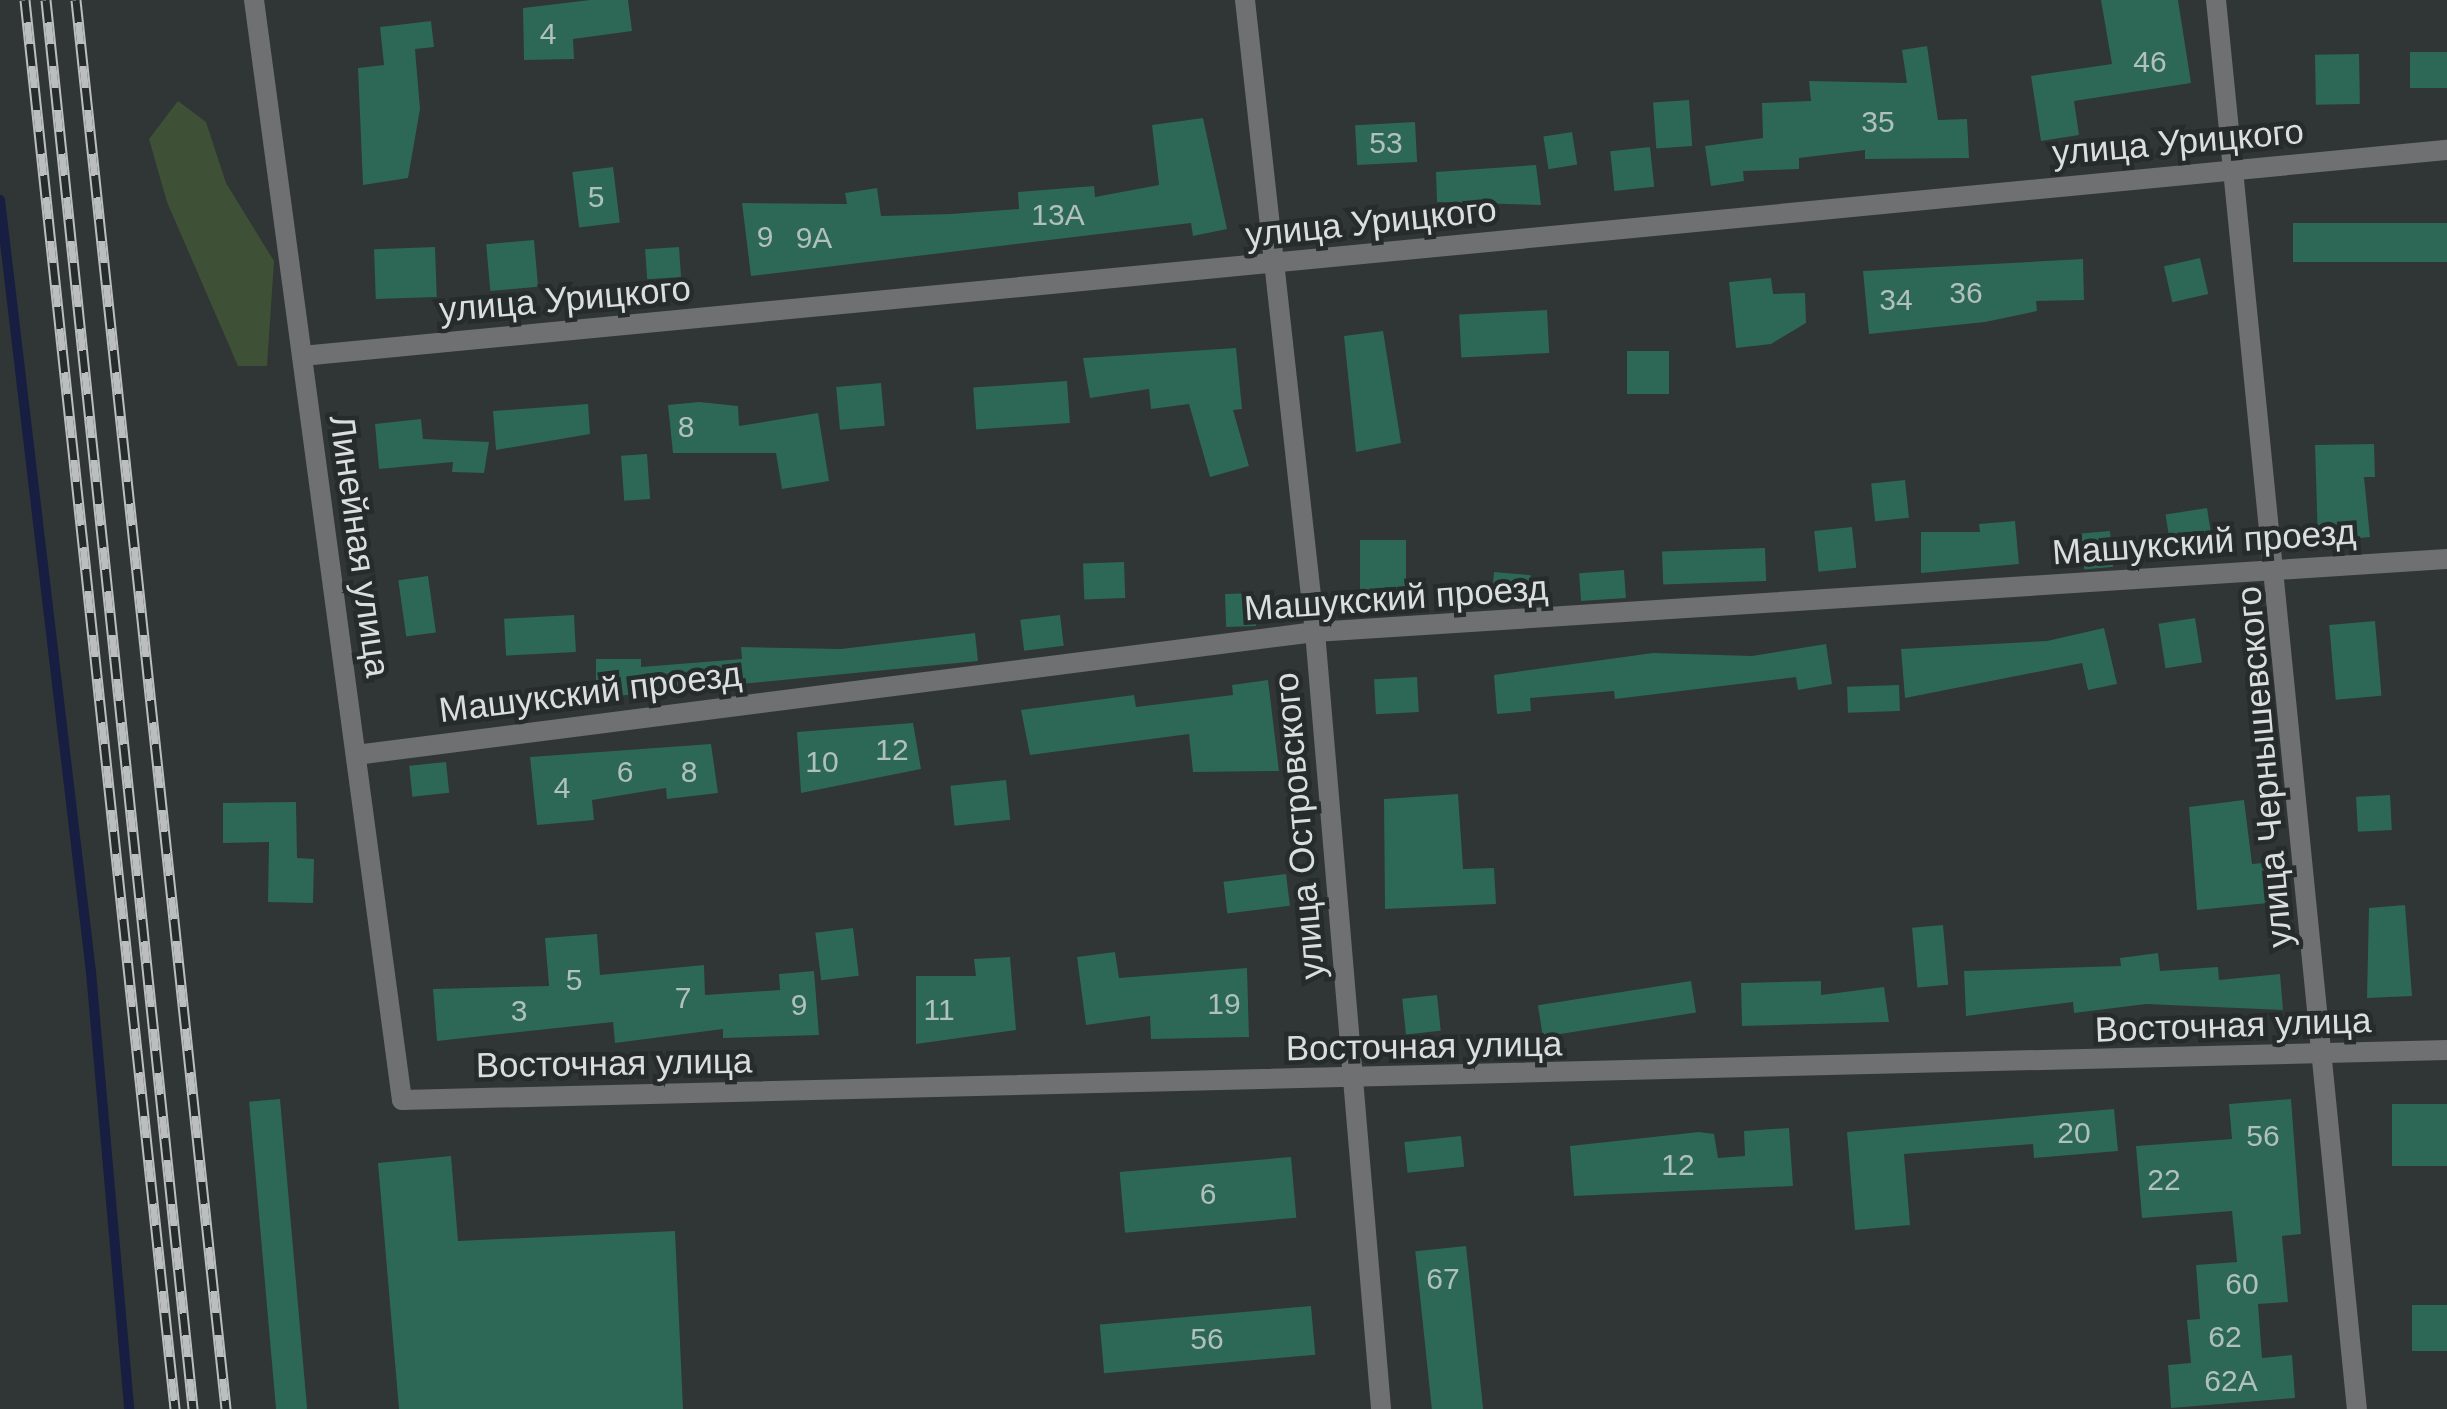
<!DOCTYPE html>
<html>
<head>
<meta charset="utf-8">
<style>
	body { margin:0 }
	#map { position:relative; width:2447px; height:1409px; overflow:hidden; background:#303535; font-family:Arial,sans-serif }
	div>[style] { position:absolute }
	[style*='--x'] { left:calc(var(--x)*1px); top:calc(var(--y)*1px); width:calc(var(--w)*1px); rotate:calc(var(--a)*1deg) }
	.green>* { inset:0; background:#3e5036 }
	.stream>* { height:10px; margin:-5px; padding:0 5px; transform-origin:5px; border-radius:5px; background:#171e41 }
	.building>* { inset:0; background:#2d6755; transform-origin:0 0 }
	.minor>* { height:20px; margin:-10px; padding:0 10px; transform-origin:10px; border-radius:10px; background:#6e7071 }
	.rail>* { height:11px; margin-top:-5.5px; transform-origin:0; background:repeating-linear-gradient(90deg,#262b2b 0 22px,#babebe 0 44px); box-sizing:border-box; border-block:2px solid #babebe }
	span { translate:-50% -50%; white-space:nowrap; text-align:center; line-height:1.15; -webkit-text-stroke:9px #262b2b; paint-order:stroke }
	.number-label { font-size:30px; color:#b0c0bc }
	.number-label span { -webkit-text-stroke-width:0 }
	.street-label { font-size:35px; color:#dbdede }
</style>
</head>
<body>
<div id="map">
	<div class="green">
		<div style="clip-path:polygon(178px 101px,206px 122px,226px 183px,274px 261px,267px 366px,238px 366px,167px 202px,149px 139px)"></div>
	</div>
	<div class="stream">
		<div style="--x:0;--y:200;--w:777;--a:83.28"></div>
		<div style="--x:91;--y:972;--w:439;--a:85"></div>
	</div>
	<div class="building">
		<div style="clip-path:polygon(590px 0,628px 0,632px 31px,573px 39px,574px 59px,524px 60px,523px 8px)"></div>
		<div style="clip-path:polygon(2101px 0,2178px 0,2191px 83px,2074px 101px,2079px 135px,2041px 141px,2031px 76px,2112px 64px)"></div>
		<div style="clip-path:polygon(431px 21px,434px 47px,415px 49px,420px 109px,408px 178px,363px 185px,358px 68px,384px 65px,380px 27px)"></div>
		<div style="clip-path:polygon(1927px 46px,1938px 120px,1967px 119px,1969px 158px,1865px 159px,1865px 150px,1799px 158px,1799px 169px,1743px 171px,1744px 181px,1711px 186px,1705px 146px,1763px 138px,1762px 103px,1811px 101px,1809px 81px,1907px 83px,1902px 50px)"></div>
		<div style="left:2447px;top:52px;width:36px;height:37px;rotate:90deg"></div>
		<div style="left:2359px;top:54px;width:50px;height:44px;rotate:89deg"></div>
		<div style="left:1689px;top:100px;width:46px;height:36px;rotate:86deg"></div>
		<div style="clip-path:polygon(1203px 118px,1227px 229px,1193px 236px,1191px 223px,751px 276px,742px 203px,847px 204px,845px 193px,877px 188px,881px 216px,951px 214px,1019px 209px,1018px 192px,1094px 186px,1095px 197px,1159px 185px,1152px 125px)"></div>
		<div style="left:1415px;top:122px;width:40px;height:60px;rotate:87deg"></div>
		<div style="left:1572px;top:132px;width:33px;height:29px;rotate:81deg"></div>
		<div style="left:1650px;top:147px;width:40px;height:40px;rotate:84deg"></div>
		<div style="clip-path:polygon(1536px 165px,1541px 205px,1437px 202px,1436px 172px)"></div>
		<div style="left:613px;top:167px;width:56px;height:41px;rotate:83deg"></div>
		<div style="left:2447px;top:223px;width:39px;height:154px;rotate:90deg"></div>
		<div style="left:534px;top:240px;width:47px;height:48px;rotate:85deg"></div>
		<div style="left:435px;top:247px;width:50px;height:61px;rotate:88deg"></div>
		<div style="left:679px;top:247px;width:30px;height:34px;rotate:86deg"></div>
		<div style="left:2200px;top:258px;width:37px;height:37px;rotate:77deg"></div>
		<div style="clip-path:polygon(2083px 259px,2084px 300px,2036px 301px,2037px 311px,1985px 322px,1869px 334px,1863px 271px)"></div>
		<div style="clip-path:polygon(1771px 278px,1773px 294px,1805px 293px,1806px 323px,1771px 344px,1736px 348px,1729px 282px)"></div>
		<div style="left:1547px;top:310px;width:43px;height:88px;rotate:87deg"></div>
		<div style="clip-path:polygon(1383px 331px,1401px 443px,1356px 452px,1344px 336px)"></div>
		<div style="clip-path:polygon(1236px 348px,1242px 409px,1233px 410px,1249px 466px,1210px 477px,1189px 404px,1151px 409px,1149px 389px,1090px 398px,1083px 358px)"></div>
		<div style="left:1627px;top:351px;width:42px;height:43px"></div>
		<div style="left:1067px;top:381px;width:42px;height:94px;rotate:86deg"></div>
		<div style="left:881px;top:383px;width:43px;height:45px;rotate:85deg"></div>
		<div style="clip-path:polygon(699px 402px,738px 406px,739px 426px,818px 413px,829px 481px,782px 489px,776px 453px,673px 453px,668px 405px)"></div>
		<div style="clip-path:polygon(588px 404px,590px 434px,496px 450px,493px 411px)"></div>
		<div style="clip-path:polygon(421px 419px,423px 439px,489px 442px,484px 473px,452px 472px,453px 462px,379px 469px,375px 424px)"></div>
		<div style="clip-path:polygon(2374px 444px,2375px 477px,2364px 477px,2370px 537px,2318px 542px,2315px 445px)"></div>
		<div style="left:647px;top:454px;width:45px;height:26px;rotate:86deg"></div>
		<div style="left:1905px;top:480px;width:38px;height:34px;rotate:84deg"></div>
		<div style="left:2207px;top:508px;width:32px;height:42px;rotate:81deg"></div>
		<div style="clip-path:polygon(2015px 521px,2019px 564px,1921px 573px,1921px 532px,1980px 532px,1979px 524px)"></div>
		<div style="left:1852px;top:527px;width:41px;height:38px;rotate:84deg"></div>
		<div style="left:2110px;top:531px;width:36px;height:29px;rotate:85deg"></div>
		<div style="left:1406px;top:540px;width:55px;height:46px;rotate:90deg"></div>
		<div style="left:1765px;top:548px;width:33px;height:103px;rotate:88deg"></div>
		<div style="left:1124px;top:562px;width:36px;height:41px;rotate:88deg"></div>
		<div style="left:1624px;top:570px;width:28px;height:45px;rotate:86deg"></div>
		<div style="left:1494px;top:572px;width:37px;height:28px;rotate:5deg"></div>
		<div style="left:428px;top:576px;width:57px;height:30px;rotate:82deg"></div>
		<div style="left:1255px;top:593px;width:33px;height:30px;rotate:88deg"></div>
		<div style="left:574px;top:615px;width:37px;height:70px;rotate:87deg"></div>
		<div style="left:1060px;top:615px;width:31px;height:40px;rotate:83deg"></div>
		<div style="left:2195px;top:618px;width:45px;height:37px;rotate:81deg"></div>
		<div style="left:2375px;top:621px;width:75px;height:46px;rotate:85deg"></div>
		<div style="clip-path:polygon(2104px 628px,2117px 684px,2088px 690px,2082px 663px,1905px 698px,1901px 649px,2047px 641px)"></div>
		<div style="clip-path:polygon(975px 633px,978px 661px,596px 698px,596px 659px,641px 659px,641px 667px,742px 659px,741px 647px,841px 649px)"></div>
		<div style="clip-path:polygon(1826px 644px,1832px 684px,1798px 690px,1796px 677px,1615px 699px,1614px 691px,1530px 698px,1531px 711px,1497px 714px,1494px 675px,1653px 653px,1752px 656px)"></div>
		<div style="left:1417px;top:677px;width:35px;height:43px;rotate:87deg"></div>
		<div style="clip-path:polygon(1268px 680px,1279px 771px,1193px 772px,1189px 734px,1030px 755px,1021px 710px,1134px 695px,1136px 707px,1233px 695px,1232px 685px)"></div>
		<div style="left:1899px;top:685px;width:26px;height:52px;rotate:88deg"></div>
		<div style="clip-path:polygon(913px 723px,921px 769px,801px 793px,797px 732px)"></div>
		<div style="clip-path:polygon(711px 744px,718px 793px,667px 799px,666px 788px,592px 800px,594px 820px,537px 825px,530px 757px)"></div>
		<div style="left:446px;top:762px;width:31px;height:37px;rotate:84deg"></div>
		<div style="left:1006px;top:780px;width:40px;height:56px;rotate:84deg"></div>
		<div style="clip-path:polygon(1458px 794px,1463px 869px,1494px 868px,1496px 904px,1385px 909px,1384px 799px)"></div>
		<div style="left:2390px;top:795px;width:35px;height:34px;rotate:87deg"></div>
		<div style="clip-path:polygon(2244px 800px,2252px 864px,2274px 862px,2278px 902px,2197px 910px,2189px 807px)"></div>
		<div style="clip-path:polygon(296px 802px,297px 858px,314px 859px,313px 903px,268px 902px,269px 842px,223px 843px,223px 803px)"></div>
		<div style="left:1286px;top:874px;width:32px;height:63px;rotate:83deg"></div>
		<div style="clip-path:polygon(2405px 905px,2412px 996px,2367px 998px,2369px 908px)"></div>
		<div style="left:1943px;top:925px;width:60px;height:31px;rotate:85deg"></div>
		<div style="left:853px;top:928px;width:48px;height:38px;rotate:83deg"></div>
		<div style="clip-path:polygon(597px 934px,600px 975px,704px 965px,705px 995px,780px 990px,779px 974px,814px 971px,819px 1035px,723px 1038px,723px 1029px,615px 1043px,613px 1022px,437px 1041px,433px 989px,549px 986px,545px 938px)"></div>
		<div style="clip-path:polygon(1115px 952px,1119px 978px,1247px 968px,1249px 1037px,1151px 1039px,1150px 1016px,1086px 1025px,1077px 957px)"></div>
		<div style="clip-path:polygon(2158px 953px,2160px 971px,2218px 967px,2219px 980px,2280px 974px,2283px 1010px,2146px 1004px,2074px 1013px,2073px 1002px,1966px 1016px,1964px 971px,2121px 966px,2120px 958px)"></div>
		<div style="clip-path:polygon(1010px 957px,1016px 1030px,916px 1044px,916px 976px,976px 976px,974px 959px)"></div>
		<div style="left:1691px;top:981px;width:32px;height:155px;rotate:81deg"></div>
		<div style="clip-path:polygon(1821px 981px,1821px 995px,1884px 987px,1889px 1022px,1742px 1026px,1741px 983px)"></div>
		<div style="left:1437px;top:995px;width:36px;height:35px;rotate:84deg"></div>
		<div style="left:280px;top:1099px;width:311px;height:31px;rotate:85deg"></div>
		<div style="clip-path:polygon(2291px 1099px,2301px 1234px,2282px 1236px,2288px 1302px,2258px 1304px,2262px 1358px,2292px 1355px,2295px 1398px,2171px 1408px,2168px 1365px,2191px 1363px,2187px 1320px,2200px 1319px,2196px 1265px,2237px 1262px,2232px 1211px,2142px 1218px,2136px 1146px,2232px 1139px,2229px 1104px)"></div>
		<div style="left:2447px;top:1104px;width:62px;height:55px;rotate:90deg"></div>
		<div style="clip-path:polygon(2114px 1109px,2118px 1151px,2034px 1158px,2033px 1144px,1904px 1154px,1910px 1225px,1855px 1230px,1847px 1132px)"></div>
		<div style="clip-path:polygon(1789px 1128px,1793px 1186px,1574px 1196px,1570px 1146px,1699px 1132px,1714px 1134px,1718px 1158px,1745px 1156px,1744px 1131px)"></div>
		<div style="left:1461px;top:1136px;width:31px;height:57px;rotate:84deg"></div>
		<div style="clip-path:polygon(451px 1156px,458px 1241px,675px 1231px,683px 1409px,399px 1409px,378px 1163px)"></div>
		<div style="left:1291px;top:1157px;width:61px;height:172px;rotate:85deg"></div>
		<div style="left:1466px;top:1246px;width:164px;height:51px;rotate:84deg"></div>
		<div style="left:2447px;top:1305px;width:46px;height:35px;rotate:90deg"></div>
		<div style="left:1311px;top:1306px;width:49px;height:212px;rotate:85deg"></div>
	</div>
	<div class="minor">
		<div style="--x:254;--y:0;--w:1110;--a:82.34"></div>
		<div style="--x:402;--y:1100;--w:2046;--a:-1.4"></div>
		<div style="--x:1245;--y:0;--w:636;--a:83.68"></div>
		<div style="--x:1315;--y:632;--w:780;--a:85.14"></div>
		<div style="--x:2216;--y:0;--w:1416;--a:84.29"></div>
		<div style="--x:302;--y:356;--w:2155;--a:-5.49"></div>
		<div style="--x:356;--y:755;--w:967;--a:-7.31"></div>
		<div style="--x:1315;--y:632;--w:1134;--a:-3.69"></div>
	</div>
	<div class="rail">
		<div style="--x:25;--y:0;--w:1417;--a:83.92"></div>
		<div style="--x:46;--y:0;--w:1417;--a:84.04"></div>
		<div style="--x:76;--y:0;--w:1417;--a:83.92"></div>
	</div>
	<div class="number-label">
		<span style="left:548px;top:34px">4</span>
		<span style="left:2150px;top:62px">46</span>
		<span style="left:1878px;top:122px">35</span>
		<span style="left:1386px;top:143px">53</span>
		<span style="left:596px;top:197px">5</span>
		<span style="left:1058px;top:215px">13А</span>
		<span style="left:765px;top:237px">9</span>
		<span style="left:814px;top:238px">9А</span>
		<span style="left:1966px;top:293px">36</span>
		<span style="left:1896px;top:300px">34</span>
		<span style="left:686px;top:427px">8</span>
		<span style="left:892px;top:750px">12</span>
		<span style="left:822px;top:762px">10</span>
		<span style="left:625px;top:772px">6</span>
		<span style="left:689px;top:772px">8</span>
		<span style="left:562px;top:788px">4</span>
		<span style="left:574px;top:980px">5</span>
		<span style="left:683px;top:998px">7</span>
		<span style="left:1224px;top:1004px">19</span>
		<span style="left:799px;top:1005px">9</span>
		<span style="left:939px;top:1010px">11</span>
		<span style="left:519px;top:1011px">3</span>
		<span style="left:2074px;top:1133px">20</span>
		<span style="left:2263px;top:1136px">56</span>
		<span style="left:1678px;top:1165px">12</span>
		<span style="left:2164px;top:1180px">22</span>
		<span style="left:1208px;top:1194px">6</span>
		<span style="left:1443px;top:1279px">67</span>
		<span style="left:2242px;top:1284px">60</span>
		<span style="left:2225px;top:1337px">62</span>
		<span style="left:1207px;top:1339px">56</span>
		<span style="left:2231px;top:1381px">62А</span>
	</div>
	<div class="street-label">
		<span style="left:2178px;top:142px;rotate:-5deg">улица Урицкого</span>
		<span style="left:1371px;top:222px;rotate:-6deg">улица Урицкого</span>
		<span style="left:565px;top:299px;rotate:-5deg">улица Урицкого</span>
		<span style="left:2204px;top:542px;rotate:-4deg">Машукский проезд</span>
		<span style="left:360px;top:546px;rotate:82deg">Линейная улица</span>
		<span style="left:1396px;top:598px;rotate:-4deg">Машукский проезд</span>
		<span style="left:590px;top:692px;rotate:-7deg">Машукский проезд</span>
		<span style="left:2264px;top:767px;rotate:-95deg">улица Чернышевского</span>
		<span style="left:1299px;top:826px;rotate:-95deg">улица Островского</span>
		<span style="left:2233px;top:1025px;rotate:-2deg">Восточная улица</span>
		<span style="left:1424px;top:1046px;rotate:-1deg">Восточная улица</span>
		<span style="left:614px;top:1063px;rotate:-1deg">Восточная улица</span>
	</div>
</div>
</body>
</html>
